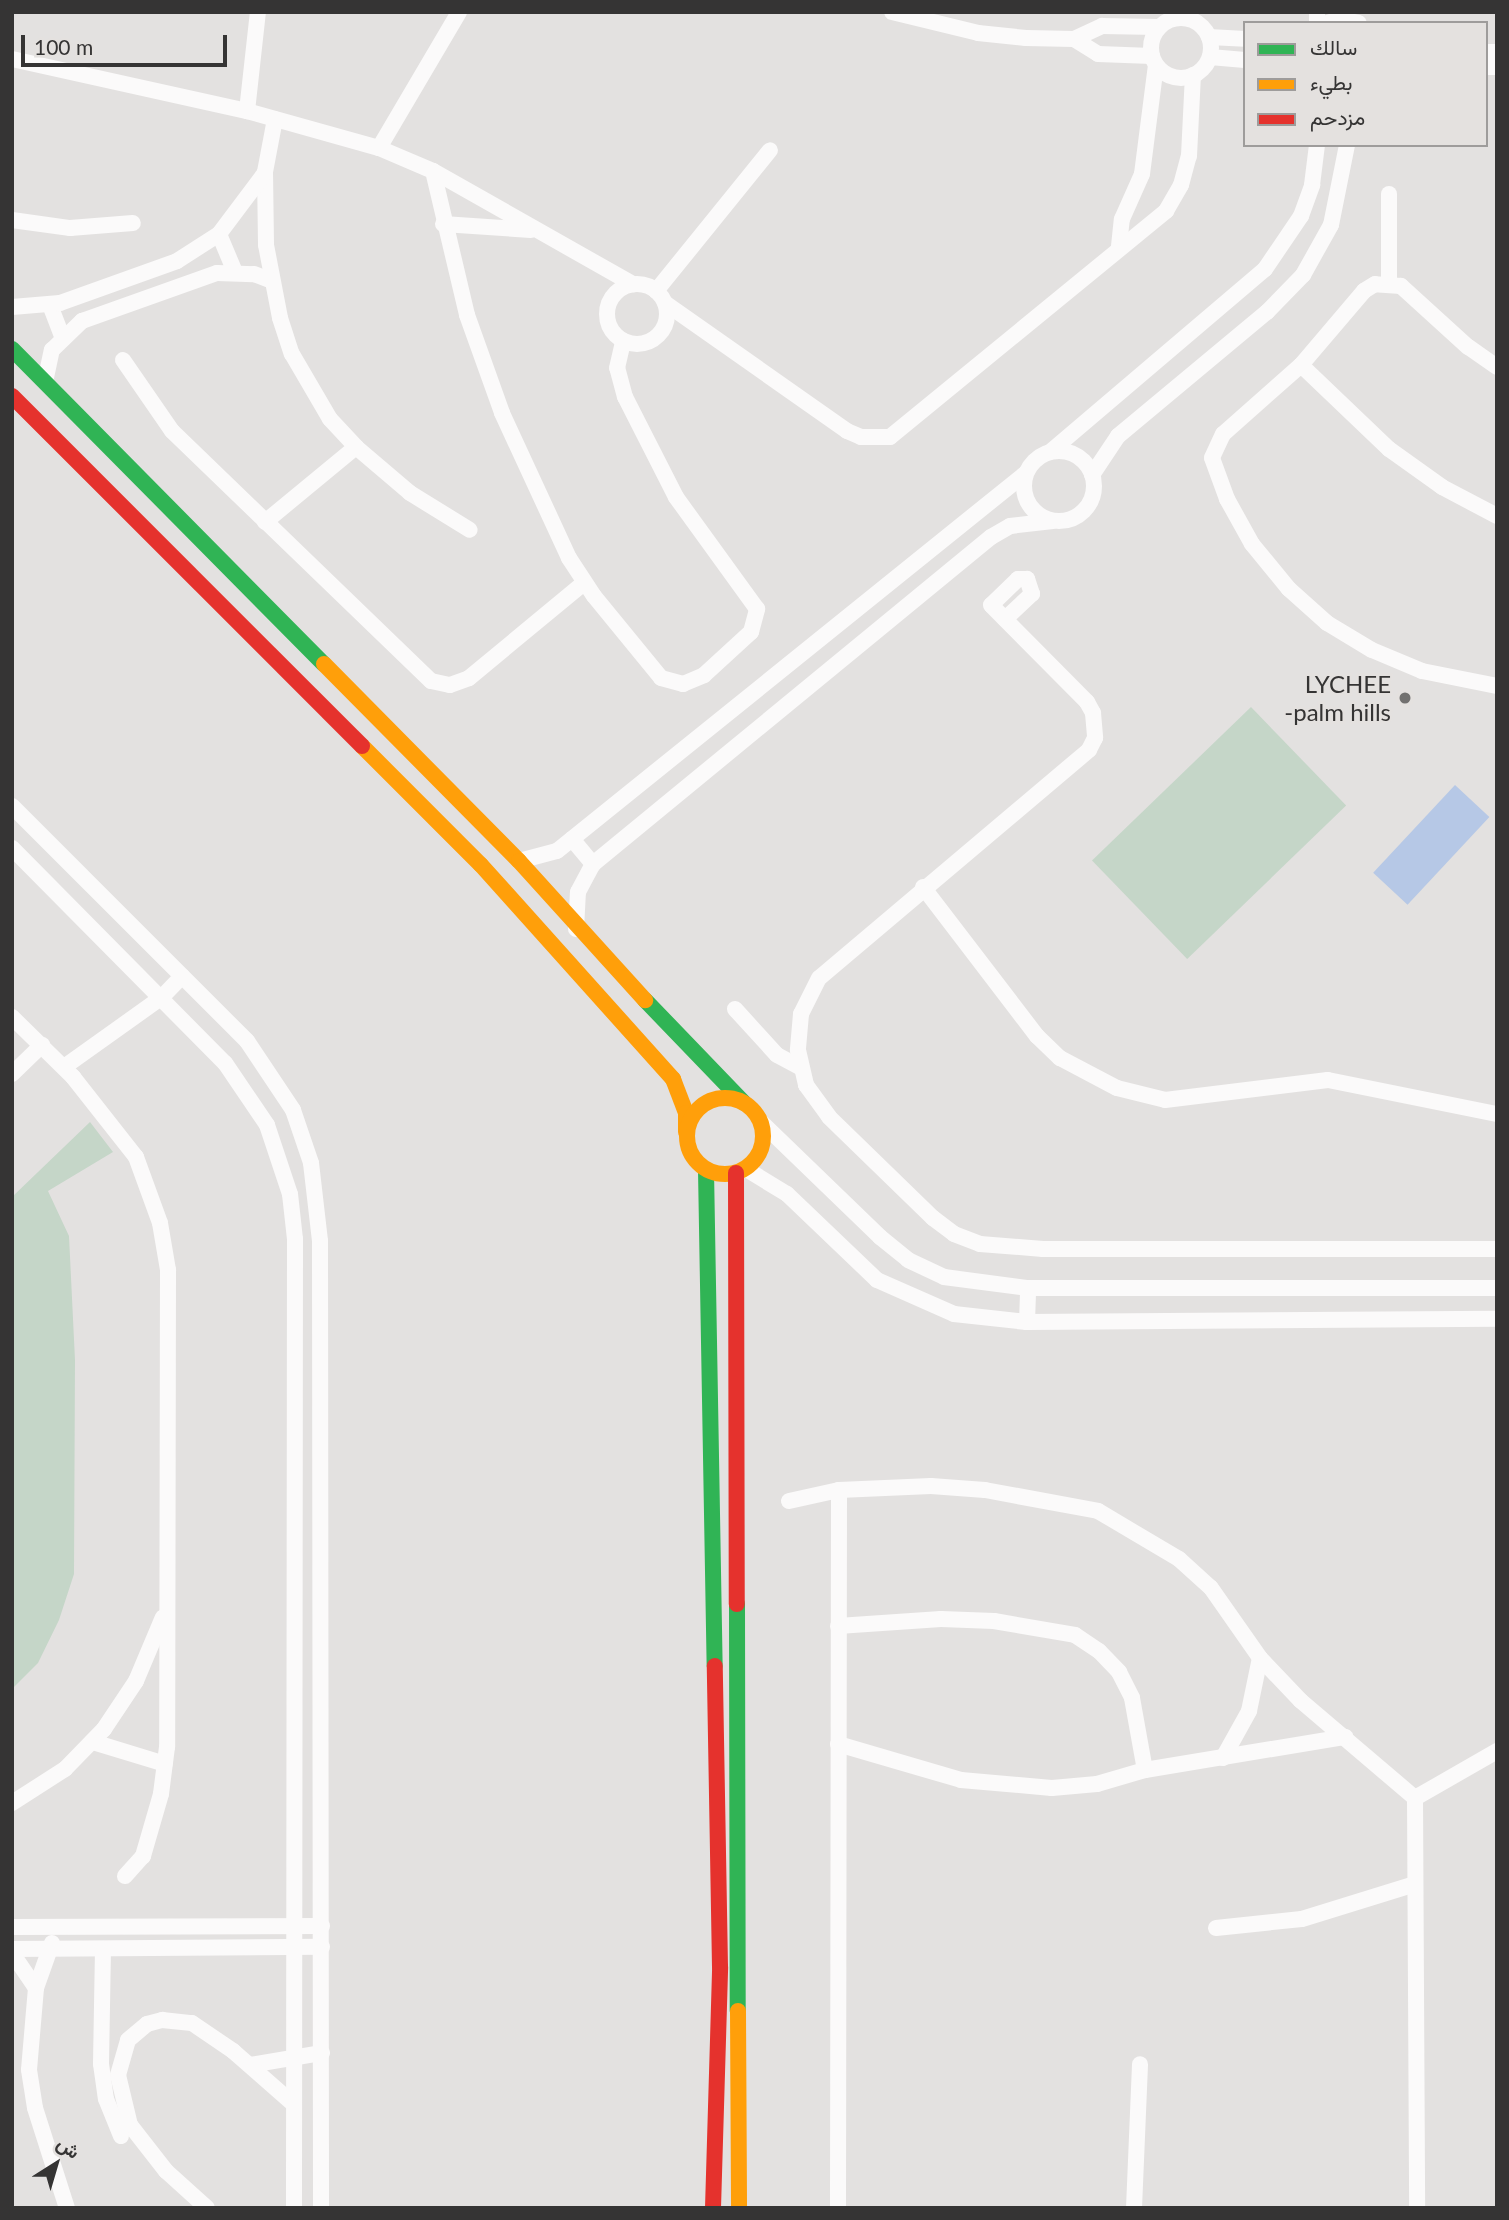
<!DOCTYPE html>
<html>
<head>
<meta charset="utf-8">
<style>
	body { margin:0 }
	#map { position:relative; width:1509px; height:2220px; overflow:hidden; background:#e3e1e0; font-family:Lato,Vazirmatn,sans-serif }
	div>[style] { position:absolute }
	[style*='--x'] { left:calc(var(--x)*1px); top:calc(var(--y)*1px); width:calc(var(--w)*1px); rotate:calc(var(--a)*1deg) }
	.green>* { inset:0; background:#c5d6c8; transform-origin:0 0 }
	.water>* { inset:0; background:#b6c8e6; transform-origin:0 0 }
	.street>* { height:16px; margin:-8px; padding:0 8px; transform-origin:8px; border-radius:8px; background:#fbfafa }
	.street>.ring { margin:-8px; padding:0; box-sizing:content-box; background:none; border:16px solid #fbfafa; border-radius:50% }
	.fast>* { height:16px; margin:-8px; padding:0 8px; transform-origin:8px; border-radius:8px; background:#30b455 }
	.slow>* { height:16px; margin:-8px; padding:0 8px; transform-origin:8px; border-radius:8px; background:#ff9f0a }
	.slow>.ring { margin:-8px; padding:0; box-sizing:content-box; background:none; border:16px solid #ff9f0a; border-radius:50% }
	.jam>* { height:16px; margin:-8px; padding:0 8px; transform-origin:8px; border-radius:8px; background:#e5322d }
	.dots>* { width:19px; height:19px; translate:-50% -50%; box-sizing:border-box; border:4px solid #e4e1df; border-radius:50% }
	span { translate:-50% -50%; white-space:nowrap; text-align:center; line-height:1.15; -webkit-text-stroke:5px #e4e1df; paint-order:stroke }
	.poi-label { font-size:24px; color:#353434 }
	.right { translate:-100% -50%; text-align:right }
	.frame { position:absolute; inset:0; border:14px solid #353434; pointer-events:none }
	.legend { position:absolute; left:1243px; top:21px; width:245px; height:126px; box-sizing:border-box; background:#e4e1df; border:2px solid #9e9c9b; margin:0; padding:9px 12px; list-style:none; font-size:21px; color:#353434 }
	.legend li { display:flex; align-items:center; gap:14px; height:35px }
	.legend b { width:35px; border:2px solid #9e9c9b }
	.north { position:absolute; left:21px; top:2129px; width:70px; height:70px; -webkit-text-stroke:5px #e4e1df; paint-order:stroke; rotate:37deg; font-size:19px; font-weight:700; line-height:28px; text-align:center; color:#353434 }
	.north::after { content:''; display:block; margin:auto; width:24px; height:32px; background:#353434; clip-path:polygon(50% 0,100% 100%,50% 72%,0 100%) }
	.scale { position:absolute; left:21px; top:35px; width:206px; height:32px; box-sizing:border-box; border:4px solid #353434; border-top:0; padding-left:9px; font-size:21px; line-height:24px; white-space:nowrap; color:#353434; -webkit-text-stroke:5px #e4e1df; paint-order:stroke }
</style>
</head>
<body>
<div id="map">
	<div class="green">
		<div style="left:1251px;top:707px;width:137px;height:221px;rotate:46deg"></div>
		<div style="clip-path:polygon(90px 1122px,113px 1152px,48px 1191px,69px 1236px,75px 1360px,74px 1574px,59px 1620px,38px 1663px,12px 1689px,12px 1197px)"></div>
	</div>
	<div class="water">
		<div style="left:1455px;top:785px;width:47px;height:120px;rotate:43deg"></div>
	</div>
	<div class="street">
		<div style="--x:892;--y:12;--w:89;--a:13.7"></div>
		<div style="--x:978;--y:33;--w:48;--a:5.9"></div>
		<div style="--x:1026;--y:38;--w:48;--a:1.2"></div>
		<div style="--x:1074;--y:39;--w:31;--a:-25"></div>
		<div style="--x:1102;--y:26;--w:56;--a:1"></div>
		<div style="--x:1317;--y:12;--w:11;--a:90"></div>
		<div class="ring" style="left:1151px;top:18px;width:44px;height:44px"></div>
		<div style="--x:1327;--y:23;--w:13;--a:-18"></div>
		<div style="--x:1339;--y:19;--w:20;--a:11"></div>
		<div style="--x:1209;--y:37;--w:36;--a:3"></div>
		<div style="--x:1074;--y:39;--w:28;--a:32"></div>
		<div style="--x:1098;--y:54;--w:54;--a:2.1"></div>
		<div style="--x:1486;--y:52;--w:11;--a:0"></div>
		<div style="--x:1210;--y:57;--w:35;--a:5"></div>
		<div style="--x:12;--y:59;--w:241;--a:12.5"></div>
		<div style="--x:247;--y:111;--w:137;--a:15.7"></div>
		<div style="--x:379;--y:148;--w:59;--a:23.1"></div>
		<div style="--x:433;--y:171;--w:230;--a:29.5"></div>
		<div style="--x:1486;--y:67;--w:11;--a:0"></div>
		<div style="--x:247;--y:111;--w:100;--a:-83.7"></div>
		<div style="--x:275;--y:119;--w:54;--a:100.7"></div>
		<div style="--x:265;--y:172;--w:73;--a:89.2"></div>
		<div style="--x:266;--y:245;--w:74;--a:79.1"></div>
		<div style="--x:280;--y:318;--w:38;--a:72"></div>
		<div style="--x:292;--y:354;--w:75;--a:59.7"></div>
		<div style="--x:330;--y:419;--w:38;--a:47"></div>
		<div style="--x:356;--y:447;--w:71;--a:40.4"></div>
		<div style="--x:410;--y:493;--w:70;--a:31.7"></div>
		<div style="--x:379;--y:148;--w:158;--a:-59.5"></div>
		<div style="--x:433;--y:171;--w:148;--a:76.7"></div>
		<div style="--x:467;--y:315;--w:104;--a:70.3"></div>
		<div style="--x:502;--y:413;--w:160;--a:65.2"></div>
		<div style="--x:569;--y:558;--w:45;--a:56.7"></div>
		<div style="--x:594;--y:596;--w:106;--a:50.7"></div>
		<div style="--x:661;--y:678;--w:23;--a:15"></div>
		<div style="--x:683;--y:684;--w:23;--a:-23"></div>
		<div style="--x:704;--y:675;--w:64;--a:-42.5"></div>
		<div style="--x:751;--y:632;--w:24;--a:-75"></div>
		<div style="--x:757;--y:609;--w:138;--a:-125.9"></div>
		<div style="--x:676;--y:497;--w:112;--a:-117"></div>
		<div style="--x:625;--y:397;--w:30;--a:-105"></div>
		<div style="--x:617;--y:368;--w:28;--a:-77"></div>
		<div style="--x:12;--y:220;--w:59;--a:7.9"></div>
		<div style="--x:70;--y:228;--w:63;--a:-4.5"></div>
		<div style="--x:443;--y:224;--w:88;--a:3.9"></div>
		<div style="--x:219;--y:234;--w:41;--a:67.2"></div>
		<div style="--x:1119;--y:246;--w:27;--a:-84"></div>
		<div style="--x:1122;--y:219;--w:49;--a:-66"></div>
		<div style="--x:1142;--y:174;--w:110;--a:-82.7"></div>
		<div style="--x:1389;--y:282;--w:88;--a:-90"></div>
		<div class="ring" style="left:607px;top:284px;width:44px;height:44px"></div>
		<div style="--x:656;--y:291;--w:181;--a:-51"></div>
		<div style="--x:665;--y:303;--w:223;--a:35.1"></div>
		<div style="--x:847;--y:431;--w:15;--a:23"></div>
		<div style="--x:861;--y:437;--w:29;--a:0"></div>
		<div style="--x:890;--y:437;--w:357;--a:-39.3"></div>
		<div style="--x:1166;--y:211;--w:30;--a:-60"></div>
		<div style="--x:1181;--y:185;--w:30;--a:-75"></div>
		<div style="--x:1189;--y:156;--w:81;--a:-87.2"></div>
		<div style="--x:50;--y:305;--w:34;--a:69"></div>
		<div style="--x:12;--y:307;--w:48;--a:-4.8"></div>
		<div style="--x:60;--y:303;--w:124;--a:-19.7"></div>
		<div style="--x:177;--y:261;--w:50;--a:-32.7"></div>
		<div style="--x:219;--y:234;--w:75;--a:-53.1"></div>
		<div style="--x:123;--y:360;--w:86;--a:55.4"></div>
		<div style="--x:172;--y:431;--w:360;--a:44"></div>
		<div style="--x:431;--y:681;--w:19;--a:12"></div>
		<div style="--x:450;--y:685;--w:20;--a:-20"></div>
		<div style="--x:469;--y:678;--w:149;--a:-39.6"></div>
		<div style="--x:1301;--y:365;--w:122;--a:43.7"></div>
		<div style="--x:1389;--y:449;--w:65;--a:35.6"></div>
		<div style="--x:1442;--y:487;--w:62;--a:27.8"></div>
		<div style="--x:1497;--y:367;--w:35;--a:-145"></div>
		<div style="--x:1468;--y:347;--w:91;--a:-137.7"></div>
		<div style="--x:1401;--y:286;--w:26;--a:-176"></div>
		<div style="--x:1375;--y:284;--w:13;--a:148"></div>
		<div style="--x:1364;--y:291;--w:97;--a:130.4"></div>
		<div style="--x:1301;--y:365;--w:104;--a:138.5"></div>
		<div style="--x:1223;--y:434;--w:26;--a:115"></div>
		<div style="--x:1212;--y:458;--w:44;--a:69.9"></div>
		<div style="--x:1227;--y:499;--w:51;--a:60.9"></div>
		<div style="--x:1252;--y:544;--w:58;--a:50.6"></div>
		<div style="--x:1289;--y:589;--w:51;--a:41.8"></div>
		<div style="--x:1327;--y:623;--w:52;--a:31"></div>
		<div style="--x:1372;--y:650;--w:54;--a:22.8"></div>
		<div style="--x:1422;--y:671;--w:76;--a:11.3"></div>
		<div style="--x:45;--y:382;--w:33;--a:-78"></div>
		<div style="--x:52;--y:350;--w:42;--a:-44"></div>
		<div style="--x:82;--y:321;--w:143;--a:-19.6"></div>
		<div style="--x:217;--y:273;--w:37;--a:2"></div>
		<div style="--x:254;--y:274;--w:19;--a:21"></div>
		<div class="ring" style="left:1024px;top:451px;width:54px;height:54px"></div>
		<div style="--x:1050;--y:452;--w:282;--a:-40.4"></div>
		<div style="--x:1265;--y:269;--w:64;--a:-55.8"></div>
		<div style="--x:1301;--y:216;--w:33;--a:-70"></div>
		<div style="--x:1312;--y:185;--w:40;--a:-82.9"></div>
		<div style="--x:1092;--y:475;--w:47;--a:-56.3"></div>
		<div style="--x:1118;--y:436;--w:194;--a:-39.8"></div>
		<div style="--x:1267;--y:312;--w:52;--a:-45.8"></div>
		<div style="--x:1303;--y:275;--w:57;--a:-60.8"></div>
		<div style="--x:1331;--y:225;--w:82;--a:-78.7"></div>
		<div style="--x:265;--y:522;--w:118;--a:-39.5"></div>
		<div style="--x:1005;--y:619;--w:37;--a:-43"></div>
		<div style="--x:1032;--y:594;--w:16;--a:-108"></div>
		<div style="--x:1027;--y:579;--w:9;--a:180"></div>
		<div style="--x:1018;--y:579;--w:37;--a:136"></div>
		<div style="--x:991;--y:605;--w:1;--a:45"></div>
		<div style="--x:992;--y:606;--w:135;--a:45.3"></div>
		<div style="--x:1087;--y:702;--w:13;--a:61"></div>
		<div style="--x:1093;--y:713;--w:25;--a:85"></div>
		<div style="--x:1095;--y:738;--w:13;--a:117"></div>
		<div style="--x:1089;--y:750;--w:353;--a:139.8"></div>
		<div style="--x:819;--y:978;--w:40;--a:116.6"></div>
		<div style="--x:801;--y:1014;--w:36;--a:95"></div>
		<div style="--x:798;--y:1050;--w:36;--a:77"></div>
		<div style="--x:806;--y:1085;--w:39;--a:54"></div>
		<div style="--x:829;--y:1117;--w:145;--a:44.2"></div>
		<div style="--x:933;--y:1218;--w:26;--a:37"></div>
		<div style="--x:954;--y:1234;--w:28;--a:21"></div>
		<div style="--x:980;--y:1244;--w:63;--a:4.5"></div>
		<div style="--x:1043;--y:1249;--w:454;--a:0"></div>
		<div style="--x:12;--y:806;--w:332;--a:45"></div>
		<div style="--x:247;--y:1041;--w:83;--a:56.3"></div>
		<div style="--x:293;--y:1110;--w:56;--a:71.2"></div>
		<div style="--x:311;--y:1163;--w:79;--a:83.4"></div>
		<div style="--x:320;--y:1241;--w:967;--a:89.94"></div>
		<div style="--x:572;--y:839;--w:33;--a:50"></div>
		<div style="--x:12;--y:848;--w:303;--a:45.3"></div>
		<div style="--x:225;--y:1063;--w:75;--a:55.9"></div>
		<div style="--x:267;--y:1125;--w:73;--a:71.6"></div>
		<div style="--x:290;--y:1194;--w:45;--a:83.7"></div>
		<div style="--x:295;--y:1239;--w:969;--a:90.06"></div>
		<div style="--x:519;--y:861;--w:39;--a:-15"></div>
		<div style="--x:557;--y:851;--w:602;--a:-38.87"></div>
		<div style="--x:923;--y:887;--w:188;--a:52.6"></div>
		<div style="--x:1037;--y:1036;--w:32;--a:44"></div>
		<div style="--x:1060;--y:1058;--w:64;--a:27.8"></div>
		<div style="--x:1117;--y:1088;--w:49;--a:14"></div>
		<div style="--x:1165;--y:1100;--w:164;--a:-7"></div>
		<div style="--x:1328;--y:1080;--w:172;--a:11.4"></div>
		<div style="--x:576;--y:929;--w:37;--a:-87"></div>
		<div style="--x:578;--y:892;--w:32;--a:-62"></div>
		<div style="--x:593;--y:864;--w:515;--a:-39.41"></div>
		<div style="--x:991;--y:537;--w:22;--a:-30"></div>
		<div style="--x:1010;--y:526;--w:43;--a:-6.6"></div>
		<div style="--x:735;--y:1009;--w:62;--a:47.6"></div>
		<div style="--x:777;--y:1055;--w:26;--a:28"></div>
		<div style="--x:12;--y:1017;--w:86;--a:44.5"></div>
		<div style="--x:73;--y:1077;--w:102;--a:51.8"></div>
		<div style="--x:136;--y:1157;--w:70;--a:70"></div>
		<div style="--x:160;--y:1223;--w:48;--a:80.3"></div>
		<div style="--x:168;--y:1270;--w:477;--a:90.1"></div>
		<div style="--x:167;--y:1747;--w:47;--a:97.3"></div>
		<div style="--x:161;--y:1794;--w:65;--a:106.2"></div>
		<div style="--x:143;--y:1856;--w:27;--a:132"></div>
		<div style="--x:64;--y:1067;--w:120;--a:-35.5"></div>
		<div style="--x:162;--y:997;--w:29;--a:-46"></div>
		<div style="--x:12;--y:1074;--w:42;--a:-44"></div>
		<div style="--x:760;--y:1121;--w:167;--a:44"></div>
		<div style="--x:880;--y:1237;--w:36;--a:39"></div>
		<div style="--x:908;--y:1260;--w:40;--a:25"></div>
		<div style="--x:944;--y:1277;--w:85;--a:7.5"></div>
		<div style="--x:1028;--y:1288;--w:469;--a:0"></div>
		<div style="--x:746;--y:1169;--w:48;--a:31.4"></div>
		<div style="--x:787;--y:1194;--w:124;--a:43.7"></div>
		<div style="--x:877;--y:1280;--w:84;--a:23.8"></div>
		<div style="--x:954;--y:1314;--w:73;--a:6.3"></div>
		<div style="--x:1027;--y:1322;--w:470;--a:-0.4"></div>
		<div style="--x:1027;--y:1322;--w:34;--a:-88"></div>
		<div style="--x:789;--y:1501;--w:51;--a:-12.4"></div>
		<div style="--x:839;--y:1490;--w:92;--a:-2.5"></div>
		<div style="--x:931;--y:1486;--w:54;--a:4.2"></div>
		<div style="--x:985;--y:1490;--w:115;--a:10.5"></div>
		<div style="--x:1098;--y:1511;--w:94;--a:30.7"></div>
		<div style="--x:1179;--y:1559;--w:43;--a:42.2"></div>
		<div style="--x:1211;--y:1588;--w:85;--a:55"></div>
		<div style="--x:1260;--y:1658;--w:59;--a:46.4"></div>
		<div style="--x:1301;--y:1701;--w:150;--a:40.4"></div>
		<div style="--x:1415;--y:1798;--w:410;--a:89.7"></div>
		<div style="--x:838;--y:1626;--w:103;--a:-3.9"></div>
		<div style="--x:941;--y:1619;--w:53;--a:2.2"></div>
		<div style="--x:994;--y:1621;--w:82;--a:9.8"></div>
		<div style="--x:1075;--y:1635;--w:29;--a:34"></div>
		<div style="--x:1099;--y:1651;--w:29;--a:46"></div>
		<div style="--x:1119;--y:1672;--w:29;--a:63"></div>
		<div style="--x:1132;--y:1698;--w:73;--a:79.8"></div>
		<div style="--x:93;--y:1742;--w:75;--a:17"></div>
		<div style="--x:838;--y:1744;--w:128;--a:16.3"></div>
		<div style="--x:961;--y:1780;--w:91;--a:5"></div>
		<div style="--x:1052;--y:1788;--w:45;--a:-5.1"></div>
		<div style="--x:1097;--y:1784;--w:50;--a:-16.3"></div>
		<div style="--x:1145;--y:1770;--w:203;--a:-9.4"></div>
		<div style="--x:1223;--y:1758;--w:54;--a:-61"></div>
		<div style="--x:1249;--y:1711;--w:54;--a:-78.3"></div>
		<div style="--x:1415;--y:1798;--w:95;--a:-29.8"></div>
		<div style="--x:12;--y:1803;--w:63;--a:-32.7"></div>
		<div style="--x:65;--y:1769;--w:56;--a:-45.7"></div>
		<div style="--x:104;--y:1729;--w:58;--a:-56.3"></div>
		<div style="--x:136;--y:1681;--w:69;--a:-67.1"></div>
		<div style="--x:12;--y:1927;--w:310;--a:-0.2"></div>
		<div style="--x:1216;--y:1928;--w:86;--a:-6"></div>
		<div style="--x:1302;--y:1919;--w:115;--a:-17.2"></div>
		<div style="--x:52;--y:1943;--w:48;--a:109.6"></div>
		<div style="--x:36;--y:1988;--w:82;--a:94.9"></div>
		<div style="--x:29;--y:2070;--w:38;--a:81"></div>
		<div style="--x:35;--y:2108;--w:105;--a:72.3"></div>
		<div style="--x:12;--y:1949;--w:310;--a:-0.4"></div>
		<div style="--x:103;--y:1949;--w:115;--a:91"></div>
		<div style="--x:101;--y:2064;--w:35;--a:82"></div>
		<div style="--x:106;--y:2099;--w:40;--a:68"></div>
		<div style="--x:12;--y:1953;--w:42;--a:55.6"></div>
		<div style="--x:250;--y:2065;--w:73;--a:-9.5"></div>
		<div style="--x:207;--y:2208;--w:55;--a:-137.9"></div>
		<div style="--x:166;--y:2171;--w:58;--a:-128"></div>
		<div style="--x:130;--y:2125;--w:51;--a:-103.5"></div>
		<div style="--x:118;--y:2075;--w:36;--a:-74"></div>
		<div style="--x:128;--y:2040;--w:25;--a:-40"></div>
		<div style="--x:147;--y:2024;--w:16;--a:-15"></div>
		<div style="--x:162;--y:2020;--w:30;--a:6"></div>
		<div style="--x:192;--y:2023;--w:50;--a:34.3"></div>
		<div style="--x:233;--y:2051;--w:77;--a:41.3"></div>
		<div style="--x:838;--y:2208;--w:718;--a:-89.92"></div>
		<div style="--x:1134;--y:2208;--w:144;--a:-87.6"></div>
	</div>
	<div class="fast">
		<div style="--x:12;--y:349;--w:443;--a:45.3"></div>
		<div style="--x:645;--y:1000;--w:143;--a:46.1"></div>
		<div style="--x:706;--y:1170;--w:496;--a:89"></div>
		<div style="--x:737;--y:1604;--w:407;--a:89.9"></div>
	</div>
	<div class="slow">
		<div style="--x:324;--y:664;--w:277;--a:45.3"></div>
		<div style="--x:519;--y:861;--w:188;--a:47.8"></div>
		<div style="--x:362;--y:746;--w:168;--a:45"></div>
		<div style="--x:481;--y:865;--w:288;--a:48.1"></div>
		<div style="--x:673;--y:1079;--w:36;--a:69"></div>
		<div style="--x:686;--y:1113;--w:19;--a:90"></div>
		<div class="ring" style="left:687px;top:1098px;width:60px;height:60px"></div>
		<div style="--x:738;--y:2011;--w:197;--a:89.7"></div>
	</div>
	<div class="jam">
		<div style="--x:12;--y:396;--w:495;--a:45"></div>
		<div style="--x:736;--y:1173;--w:431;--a:89.9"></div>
		<div style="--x:713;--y:2208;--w:241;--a:-88.3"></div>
		<div style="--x:720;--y:1967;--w:301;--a:-91"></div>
	</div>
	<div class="dots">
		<div style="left:1405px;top:698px;background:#727170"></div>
	</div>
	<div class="poi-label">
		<span class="right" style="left:1391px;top:698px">LYCHEE<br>-palm hills</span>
	</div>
	<div class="frame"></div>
	<ul class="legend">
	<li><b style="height:9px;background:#30b455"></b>سالك</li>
	<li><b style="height:9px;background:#ff9f0a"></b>بطيء</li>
	<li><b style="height:9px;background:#e5322d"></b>مزدحم</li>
	</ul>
	<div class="north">ش</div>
	<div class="scale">100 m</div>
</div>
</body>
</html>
